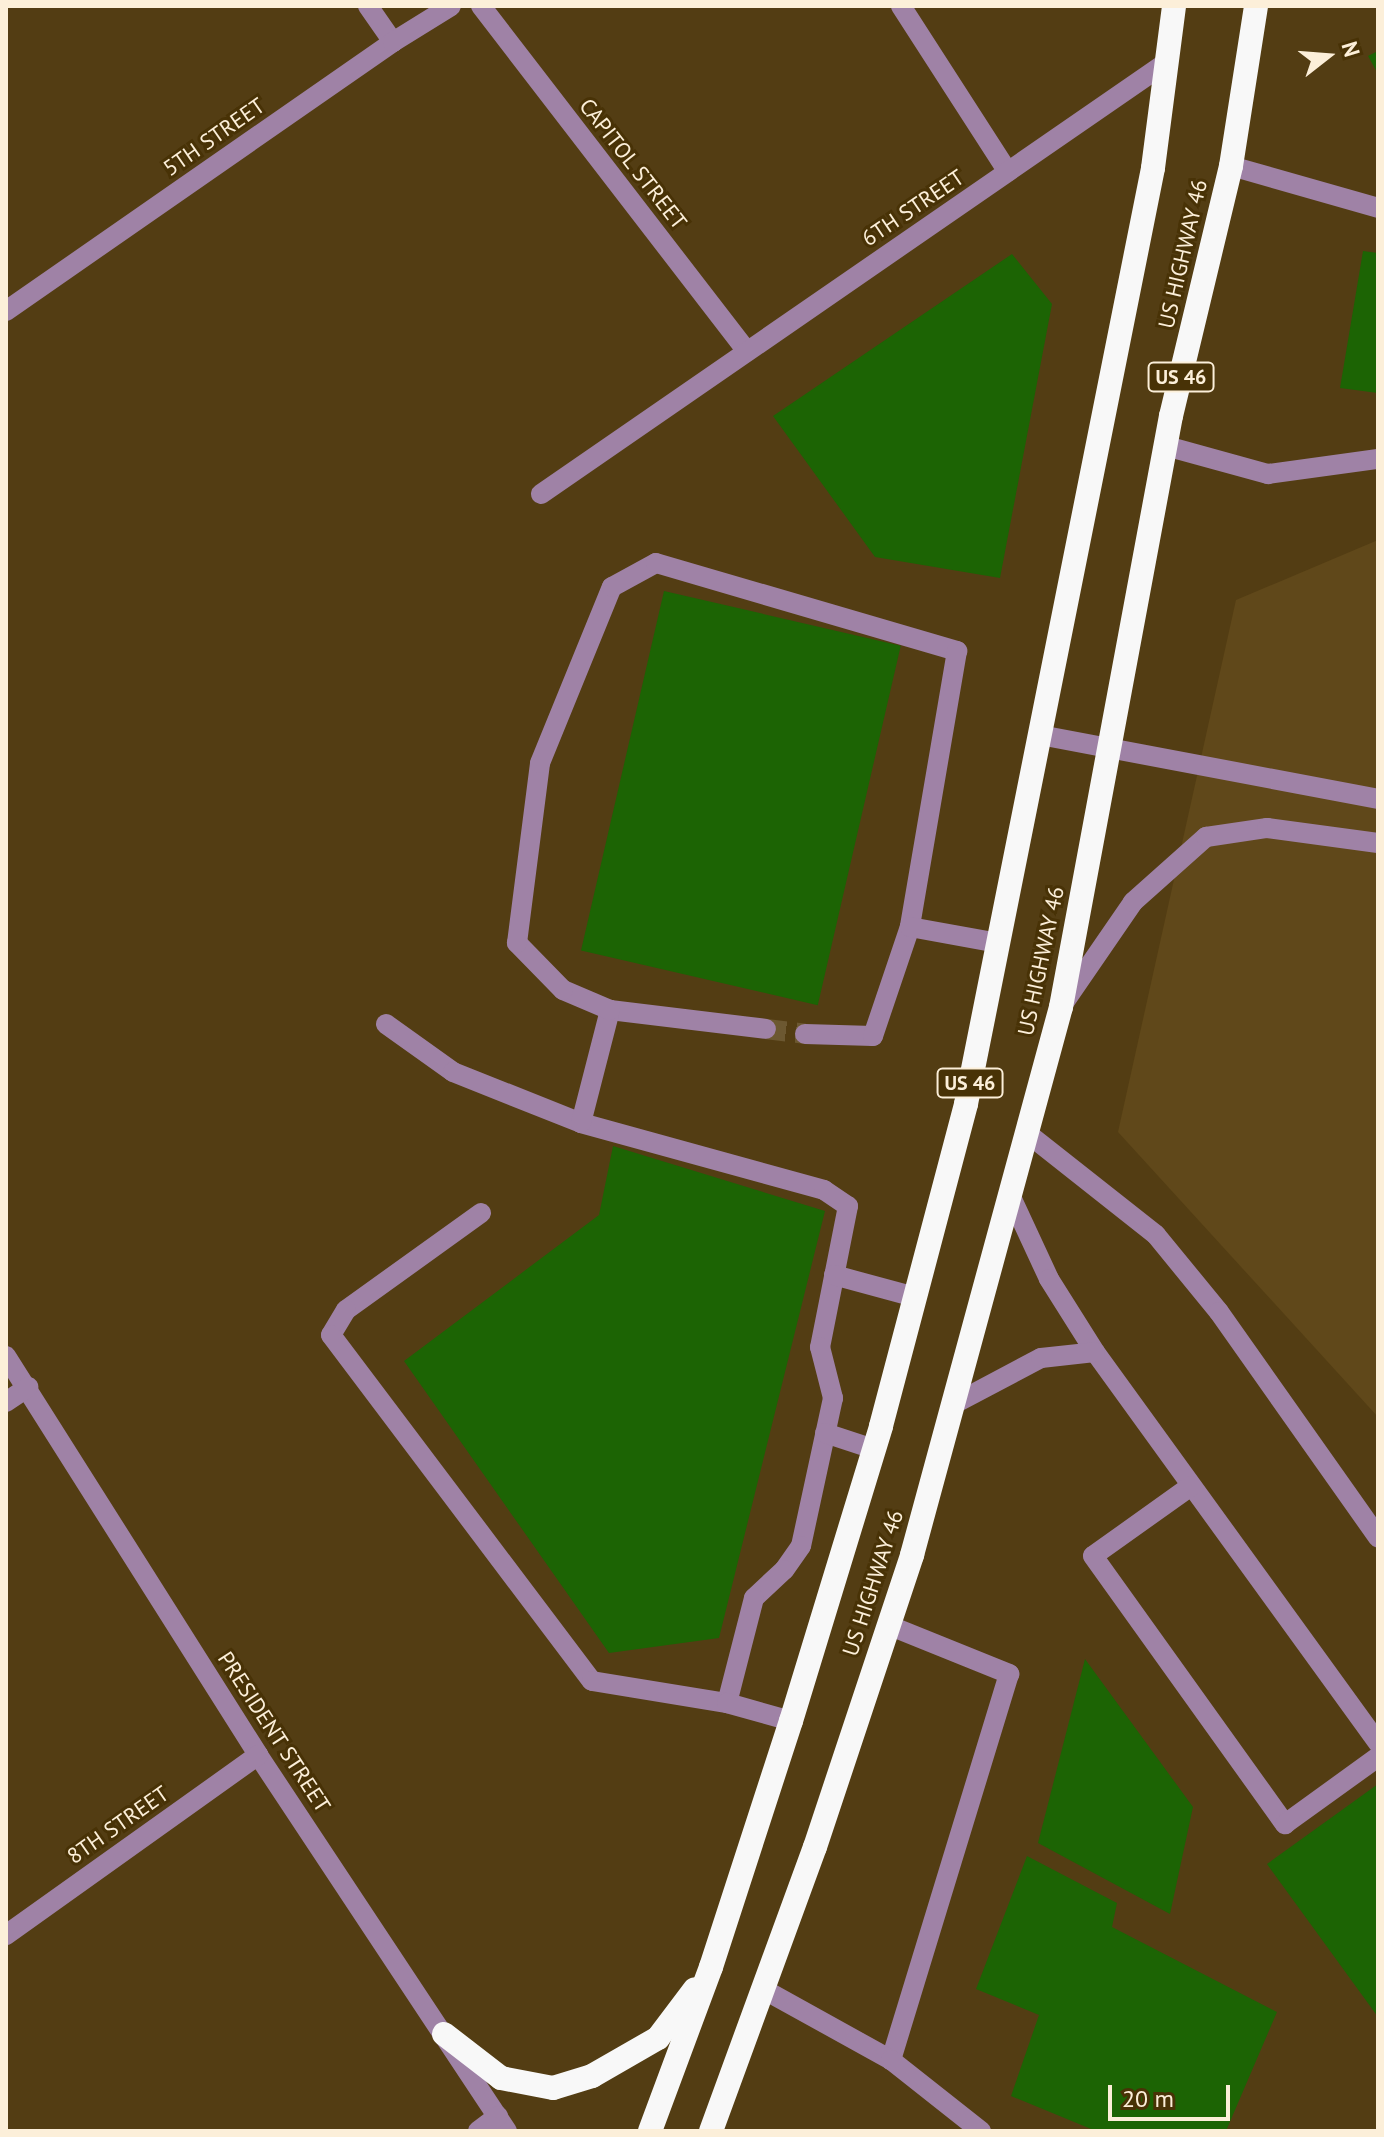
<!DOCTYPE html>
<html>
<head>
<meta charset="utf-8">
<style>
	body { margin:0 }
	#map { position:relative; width:1384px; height:2137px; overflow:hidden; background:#533d13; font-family:"PT Sans",sans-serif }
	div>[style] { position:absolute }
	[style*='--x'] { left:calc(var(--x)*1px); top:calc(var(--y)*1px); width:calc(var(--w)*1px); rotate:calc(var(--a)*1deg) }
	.built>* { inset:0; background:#60481a }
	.building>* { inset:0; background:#1c6404; transform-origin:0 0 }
	.minor-tunnel>* { height:20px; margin-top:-10px; transform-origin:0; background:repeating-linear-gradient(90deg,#6c5831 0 20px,transparent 0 30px) }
	.minor>* { height:20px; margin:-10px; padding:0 10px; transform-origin:10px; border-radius:10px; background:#9f82a6 }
	.highway>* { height:24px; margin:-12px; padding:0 12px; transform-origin:12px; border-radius:12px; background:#f8f8f8 }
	span { translate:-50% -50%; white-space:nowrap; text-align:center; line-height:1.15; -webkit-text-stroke:6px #483206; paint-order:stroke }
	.shield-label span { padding:2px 6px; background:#483206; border:2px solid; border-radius:6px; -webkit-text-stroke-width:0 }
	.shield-label { font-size:20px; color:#fcefd9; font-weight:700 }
	.street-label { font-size:22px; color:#fcefd9 }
	.frame { position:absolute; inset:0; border:8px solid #fcefd9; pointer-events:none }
	.north { position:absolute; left:1288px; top:16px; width:80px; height:80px; -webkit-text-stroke:6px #483206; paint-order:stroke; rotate:73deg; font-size:22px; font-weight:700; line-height:32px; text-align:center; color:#fcefd9 }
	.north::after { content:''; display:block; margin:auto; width:28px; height:36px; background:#fcefd9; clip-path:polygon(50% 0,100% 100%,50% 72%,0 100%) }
	.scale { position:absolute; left:1108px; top:2085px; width:122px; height:36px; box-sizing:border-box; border:4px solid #fcefd9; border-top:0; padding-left:10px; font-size:24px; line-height:28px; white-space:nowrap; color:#fcefd9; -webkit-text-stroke:6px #483206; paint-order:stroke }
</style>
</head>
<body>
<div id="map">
	<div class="built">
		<div style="clip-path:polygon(1378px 540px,1378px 1417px,1118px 1132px,1236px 600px)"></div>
	</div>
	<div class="building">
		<div style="clip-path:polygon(1378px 51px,1378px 74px,1368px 56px)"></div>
		<div style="clip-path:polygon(1363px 251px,1378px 253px,1378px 393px,1340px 388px)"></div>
		<div style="clip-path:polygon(1012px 254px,1052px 304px,1000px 578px,875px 557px,773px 416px)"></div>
		<div style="left:664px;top:591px;width:243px;height:369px;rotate:13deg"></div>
		<div style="clip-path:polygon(613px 1146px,825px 1211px,719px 1638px,609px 1653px,404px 1361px,599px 1215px)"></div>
		<div style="clip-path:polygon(1085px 1659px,1193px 1807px,1170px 1914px,1038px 1843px)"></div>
		<div style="clip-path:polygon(1378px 1784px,1378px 2017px,1267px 1864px)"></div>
		<div style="clip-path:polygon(1027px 1856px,1117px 1903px,1112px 1927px,1277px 2012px,1226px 2131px,1096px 2131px,1011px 2096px,1039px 2015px,976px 1989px)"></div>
	</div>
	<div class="minor-tunnel">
		<div style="--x:766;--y:1029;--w:39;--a:7"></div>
	</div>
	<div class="minor">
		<div style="--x:368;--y:6;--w:44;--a:55.2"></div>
		<div style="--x:481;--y:6;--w:436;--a:52.4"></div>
		<div style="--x:901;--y:6;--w:197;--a:57.2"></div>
		<div style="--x:1231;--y:166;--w:153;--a:15.9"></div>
		<div style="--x:6;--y:311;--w:471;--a:-34.8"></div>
		<div style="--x:393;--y:42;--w:68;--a:-31.8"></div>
		<div style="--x:1166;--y:446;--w:106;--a:15.4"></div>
		<div style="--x:1268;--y:474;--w:111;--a:-7.8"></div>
		<div style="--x:541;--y:494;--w:761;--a:-34.61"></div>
		<div style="--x:1040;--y:735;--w:344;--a:10.7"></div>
		<div style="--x:1063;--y:1004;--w:124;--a:-55.5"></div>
		<div style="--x:1133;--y:902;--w:98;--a:-41.7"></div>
		<div style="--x:1206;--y:837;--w:62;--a:-8.4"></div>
		<div style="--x:1267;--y:828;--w:112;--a:7.7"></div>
		<div style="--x:610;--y:1010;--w:157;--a:6.9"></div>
		<div style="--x:386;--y:1024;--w:82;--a:35.6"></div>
		<div style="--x:453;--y:1072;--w:138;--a:21.7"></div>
		<div style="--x:581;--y:1123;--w:252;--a:15.4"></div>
		<div style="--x:824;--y:1190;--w:29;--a:34"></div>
		<div style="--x:848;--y:1206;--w:144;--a:101.2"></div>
		<div style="--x:820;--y:1347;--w:53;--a:75.7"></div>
		<div style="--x:833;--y:1398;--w:151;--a:102.2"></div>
		<div style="--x:801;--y:1546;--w:29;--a:125"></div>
		<div style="--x:784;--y:1570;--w:41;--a:137"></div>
		<div style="--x:754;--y:1598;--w:108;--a:104.4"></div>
		<div style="--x:805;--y:1034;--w:68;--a:1.7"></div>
		<div style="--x:873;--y:1036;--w:115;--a:-71.3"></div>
		<div style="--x:581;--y:1123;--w:117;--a:-75.6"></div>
		<div style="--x:610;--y:1010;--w:51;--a:-156.9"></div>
		<div style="--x:563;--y:990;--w:66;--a:-134.4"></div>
		<div style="--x:517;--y:943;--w:181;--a:-82.7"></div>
		<div style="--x:540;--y:763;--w:190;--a:-67.8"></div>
		<div style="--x:612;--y:587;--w:50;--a:-28.6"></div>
		<div style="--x:656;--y:563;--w:314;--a:16.3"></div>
		<div style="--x:957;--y:651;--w:280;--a:99.7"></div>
		<div style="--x:910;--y:927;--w:89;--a:10.3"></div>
		<div style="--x:1027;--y:1133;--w:164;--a:38.3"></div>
		<div style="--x:1156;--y:1235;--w:99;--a:50.7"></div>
		<div style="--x:1219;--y:1312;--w:276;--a:54.8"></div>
		<div style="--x:1011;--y:1197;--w:90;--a:65.1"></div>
		<div style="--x:1049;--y:1279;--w:86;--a:57.8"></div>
		<div style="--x:1095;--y:1352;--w:483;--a:54.1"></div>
		<div style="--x:481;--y:1213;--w:166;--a:144.3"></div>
		<div style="--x:346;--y:1310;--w:29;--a:121"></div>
		<div style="--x:331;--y:1335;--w:433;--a:53"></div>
		<div style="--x:592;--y:1681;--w:137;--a:9.3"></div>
		<div style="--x:727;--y:1703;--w:66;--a:15.7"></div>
		<div style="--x:834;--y:1275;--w:84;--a:15.2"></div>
		<div style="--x:6;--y:1356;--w:472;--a:57.7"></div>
		<div style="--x:258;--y:1755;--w:451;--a:56.5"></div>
		<div style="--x:6;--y:1402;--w:27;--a:-34"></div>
		<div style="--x:954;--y:1404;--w:98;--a:-27.9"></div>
		<div style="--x:1041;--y:1358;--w:54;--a:-6.3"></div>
		<div style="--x:825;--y:1433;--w:52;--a:18.1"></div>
		<div style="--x:1191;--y:1486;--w:120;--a:144.5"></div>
		<div style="--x:1093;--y:1556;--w:330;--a:54.4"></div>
		<div style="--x:1285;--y:1824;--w:115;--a:-35.8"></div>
		<div style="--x:888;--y:1625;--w:131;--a:22"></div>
		<div style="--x:1009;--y:1674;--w:404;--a:107"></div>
		<div style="--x:6;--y:1935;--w:310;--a:-35.5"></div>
		<div style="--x:763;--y:1989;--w:146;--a:29"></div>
		<div style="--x:891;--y:2060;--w:115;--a:38.3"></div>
		<div style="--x:478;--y:2131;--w:25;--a:-37"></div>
	</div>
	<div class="highway">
		<div style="--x:444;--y:2034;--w:72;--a:37.7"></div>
		<div style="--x:501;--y:2078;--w:53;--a:10.9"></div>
		<div style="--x:553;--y:2088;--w:41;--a:-17.1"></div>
		<div style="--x:592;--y:2076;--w:76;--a:-29.9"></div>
		<div style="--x:658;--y:2038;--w:61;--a:-52.9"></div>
		<div style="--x:650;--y:2131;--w:175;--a:-69.6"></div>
		<div style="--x:711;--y:1967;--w:259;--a:-72"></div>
		<div style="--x:791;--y:1721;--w:308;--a:-73"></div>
		<div style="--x:881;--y:1426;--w:333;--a:-75.2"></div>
		<div style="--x:966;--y:1104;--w:954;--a:-78.7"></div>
		<div style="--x:1153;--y:168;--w:163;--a:-82.6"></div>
		<div style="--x:711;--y:2131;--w:302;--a:-69.9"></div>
		<div style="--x:815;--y:1847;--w:308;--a:-71.6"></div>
		<div style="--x:912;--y:1555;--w:568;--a:-74.79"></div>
		<div style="--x:1061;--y:1007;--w:601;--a:-79.46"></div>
		<div style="--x:1171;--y:416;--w:257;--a:-76.5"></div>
		<div style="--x:1231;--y:166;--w:162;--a:-81.1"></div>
	</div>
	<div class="shield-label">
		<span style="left:1181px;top:377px">US 46</span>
		<span style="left:970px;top:1083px">US 46</span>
	</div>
	<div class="street-label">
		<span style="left:214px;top:137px;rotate:-35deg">5TH STREET</span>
		<span style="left:633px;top:164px;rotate:52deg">CAPITOL STREET</span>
		<span style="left:913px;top:208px;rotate:-34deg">6TH STREET</span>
		<span style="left:1183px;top:254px;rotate:-77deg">US HIGHWAY 46</span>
		<span style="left:1041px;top:961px;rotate:-78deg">US HIGHWAY 46</span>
		<span style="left:873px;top:1583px;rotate:-72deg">US HIGHWAY 46</span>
		<span style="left:274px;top:1732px;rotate:57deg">PRESIDENT STREET</span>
		<span style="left:118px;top:1825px;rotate:-35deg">8TH STREET</span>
	</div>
	<div class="frame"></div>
	<div class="north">N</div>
	<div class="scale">20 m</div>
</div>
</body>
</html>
